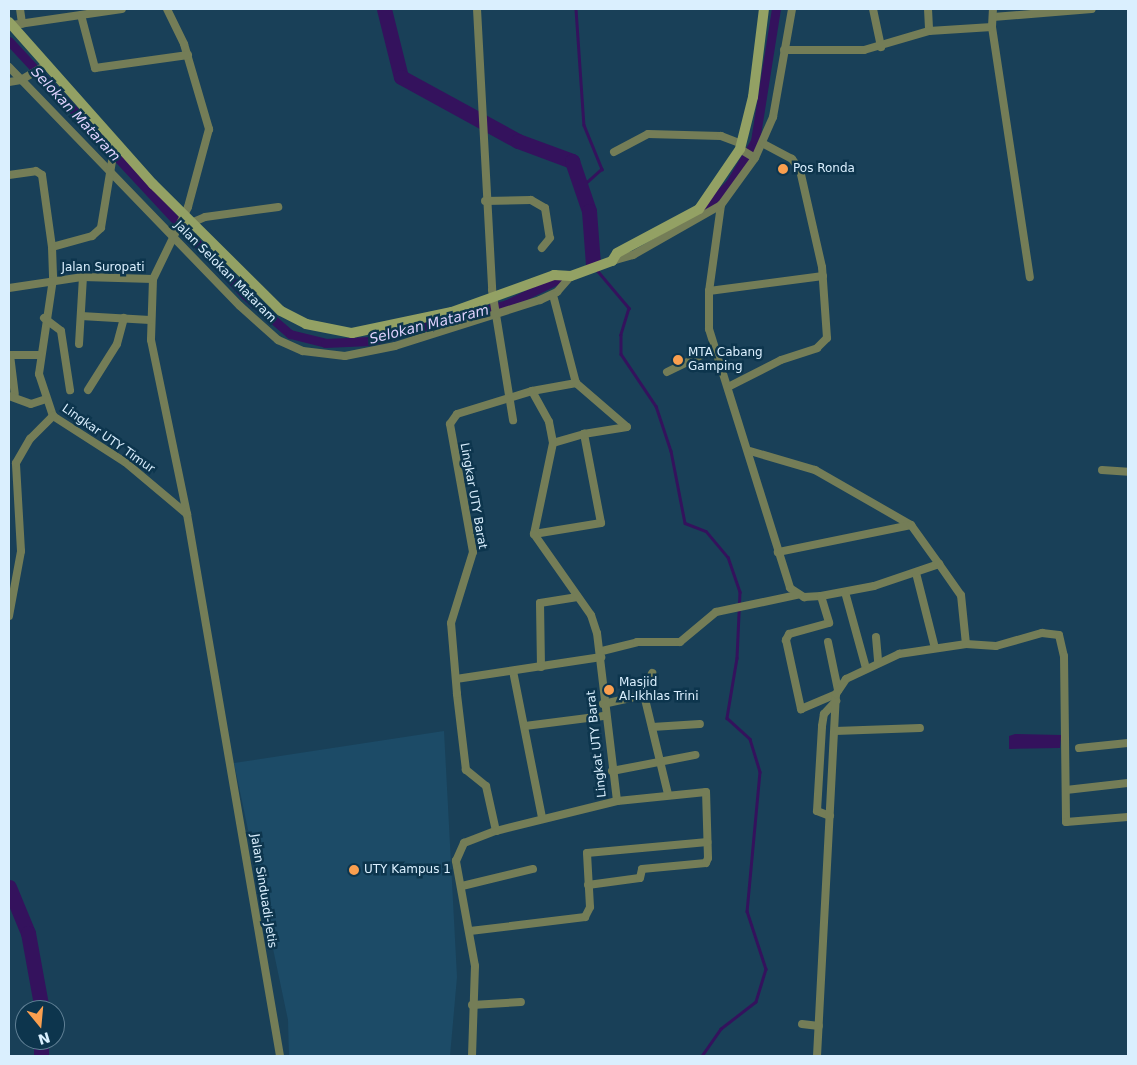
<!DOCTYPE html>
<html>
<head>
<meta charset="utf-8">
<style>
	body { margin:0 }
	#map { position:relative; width:1137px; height:1065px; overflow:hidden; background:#194058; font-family:"DejaVu Sans",sans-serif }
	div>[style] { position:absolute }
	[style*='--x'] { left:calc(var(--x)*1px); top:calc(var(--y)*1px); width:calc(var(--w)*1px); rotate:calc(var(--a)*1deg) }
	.built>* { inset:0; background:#1c4b67 }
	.water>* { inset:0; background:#34125d }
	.stream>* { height:2.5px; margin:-1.25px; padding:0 1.25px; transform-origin:1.25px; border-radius:1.25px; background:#34125d }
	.canal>* { height:9px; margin:-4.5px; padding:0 4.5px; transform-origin:4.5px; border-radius:4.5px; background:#34125d }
	.river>* { height:15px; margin:-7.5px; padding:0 7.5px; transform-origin:7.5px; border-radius:7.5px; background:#34125d }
	.street>* { height:8px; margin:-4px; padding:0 4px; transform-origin:4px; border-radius:4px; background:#747d57 }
	.secondary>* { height:10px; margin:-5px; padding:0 5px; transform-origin:5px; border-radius:5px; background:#93a164 }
	.dots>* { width:14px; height:14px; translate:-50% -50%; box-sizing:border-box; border:2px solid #0d354d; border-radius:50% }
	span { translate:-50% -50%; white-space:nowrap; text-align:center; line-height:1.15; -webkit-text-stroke:5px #0d354d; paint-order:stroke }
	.poi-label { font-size:12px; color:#daeffe }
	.left { translate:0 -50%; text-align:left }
	.street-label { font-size:12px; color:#daeffe }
	.water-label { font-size:14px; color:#dfd2fe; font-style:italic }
	.frame { position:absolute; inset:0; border:10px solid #daeffe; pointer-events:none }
	.north { position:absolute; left:15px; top:1000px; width:50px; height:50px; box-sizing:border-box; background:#0d354d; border:1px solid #5f7f94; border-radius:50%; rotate:163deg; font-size:14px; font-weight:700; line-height:20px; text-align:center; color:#daeffe }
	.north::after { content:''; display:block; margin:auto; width:18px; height:22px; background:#fa9f4f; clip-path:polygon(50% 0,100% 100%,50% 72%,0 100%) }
</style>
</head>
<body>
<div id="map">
	<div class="built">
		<div style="clip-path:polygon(444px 731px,457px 977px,450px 1056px,289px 1056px,288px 1020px,234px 763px)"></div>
	</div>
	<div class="water">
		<div style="clip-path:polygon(1015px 734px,1061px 735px,1060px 748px,1009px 749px,1009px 736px)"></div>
	</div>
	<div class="stream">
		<div style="--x:576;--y:9;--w:116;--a:86.1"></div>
		<div style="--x:584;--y:125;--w:48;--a:67.8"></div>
		<div style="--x:602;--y:169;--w:28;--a:138"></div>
		<div style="--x:597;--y:270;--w:50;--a:49.9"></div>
		<div style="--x:629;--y:308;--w:28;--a:107"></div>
		<div style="--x:621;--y:335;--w:19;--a:90"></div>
		<div style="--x:621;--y:354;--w:63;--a:56.1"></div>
		<div style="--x:656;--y:406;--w:47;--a:71.6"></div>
		<div style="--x:671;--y:451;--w:73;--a:79"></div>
		<div style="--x:685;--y:523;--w:22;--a:21"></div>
		<div style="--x:706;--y:531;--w:34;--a:50"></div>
		<div style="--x:728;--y:557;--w:37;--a:71"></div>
		<div style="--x:740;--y:592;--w:66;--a:92.6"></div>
		<div style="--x:737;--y:658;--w:61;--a:99.5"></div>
		<div style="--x:727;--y:718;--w:31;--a:42"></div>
		<div style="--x:750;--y:739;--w:34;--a:73"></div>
		<div style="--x:760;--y:772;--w:140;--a:95.3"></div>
		<div style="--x:747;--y:911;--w:61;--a:71.9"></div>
		<div style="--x:766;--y:969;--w:34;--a:107"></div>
		<div style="--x:756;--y:1002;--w:44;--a:142.4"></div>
		<div style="--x:721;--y:1029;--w:33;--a:125"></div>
	</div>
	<div class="canal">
		<div style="--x:9;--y:41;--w:347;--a:47.1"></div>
		<div style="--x:245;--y:295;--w:60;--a:40.9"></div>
		<div style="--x:290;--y:334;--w:36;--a:14"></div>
		<div style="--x:325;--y:343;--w:45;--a:-2.5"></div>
		<div style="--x:370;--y:341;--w:142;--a:-15.1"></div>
		<div style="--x:507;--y:304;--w:67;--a:-25.8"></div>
		<div style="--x:699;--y:214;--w:44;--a:-45"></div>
		<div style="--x:730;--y:183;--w:49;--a:-59.2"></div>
		<div style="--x:755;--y:141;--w:134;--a:-81"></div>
	</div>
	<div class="river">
		<div style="--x:384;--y:9;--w:70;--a:76"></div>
		<div style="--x:401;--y:77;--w:133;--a:28.7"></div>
		<div style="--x:518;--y:141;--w:58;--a:20.3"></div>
		<div style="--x:572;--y:161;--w:53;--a:71.2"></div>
		<div style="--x:589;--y:211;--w:53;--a:85.7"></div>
		<div style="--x:9;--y:887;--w:50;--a:67.6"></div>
		<div style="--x:28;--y:933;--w:78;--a:79.7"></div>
		<div style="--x:41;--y:1056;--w:16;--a:-90"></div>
	</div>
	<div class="street">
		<div style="--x:20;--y:9;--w:15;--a:82"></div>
		<div style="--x:167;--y:9;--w:39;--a:64"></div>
		<div style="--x:184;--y:44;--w:89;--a:73.6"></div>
		<div style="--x:209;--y:129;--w:81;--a:105.1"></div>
		<div style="--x:188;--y:207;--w:80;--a:115.9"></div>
		<div style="--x:153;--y:279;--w:61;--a:91.9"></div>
		<div style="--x:151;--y:340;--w:178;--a:78.3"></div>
		<div style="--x:187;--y:514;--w:550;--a:80.26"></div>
		<div style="--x:477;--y:9;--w:281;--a:86.9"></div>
		<div style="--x:492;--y:290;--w:132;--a:80.8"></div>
		<div style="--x:873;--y:9;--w:39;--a:78"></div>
		<div style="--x:928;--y:9;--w:22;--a:87"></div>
		<div style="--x:81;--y:15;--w:55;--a:75.2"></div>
		<div style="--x:95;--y:68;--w:94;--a:-8"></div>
		<div style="--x:993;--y:17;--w:99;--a:-4.6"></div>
		<div style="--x:12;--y:25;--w:111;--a:-8.3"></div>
		<div style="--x:992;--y:27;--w:253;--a:81.4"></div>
		<div style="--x:784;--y:50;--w:80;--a:0"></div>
		<div style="--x:864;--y:50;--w:68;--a:-16.3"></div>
		<div style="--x:929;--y:31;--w:63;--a:-3.6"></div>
		<div style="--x:992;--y:27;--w:18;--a:-87"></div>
		<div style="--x:9;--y:67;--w:332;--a:46"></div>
		<div style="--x:240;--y:306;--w:51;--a:41.8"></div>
		<div style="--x:278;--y:340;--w:27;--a:24"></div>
		<div style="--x:303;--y:351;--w:42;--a:6.8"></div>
		<div style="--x:345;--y:356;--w:51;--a:-11.3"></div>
		<div style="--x:395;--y:346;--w:152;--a:-17.6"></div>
		<div style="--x:540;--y:300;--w:19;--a:-25"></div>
		<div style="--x:557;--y:292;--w:21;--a:-49"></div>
		<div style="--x:9;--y:82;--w:12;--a:-9"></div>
		<div style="--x:21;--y:80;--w:29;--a:-31"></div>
		<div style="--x:115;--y:143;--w:86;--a:99.4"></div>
		<div style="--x:101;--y:228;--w:12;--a:138"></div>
		<div style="--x:92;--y:236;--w:41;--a:164.6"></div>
		<div style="--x:52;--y:247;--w:32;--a:88"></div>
		<div style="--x:53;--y:279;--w:96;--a:98.4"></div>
		<div style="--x:39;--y:374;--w:44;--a:71.6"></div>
		<div style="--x:53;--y:416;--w:85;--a:32.6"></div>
		<div style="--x:125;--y:462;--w:81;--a:40"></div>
		<div style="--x:740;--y:149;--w:17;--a:31"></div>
		<div style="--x:614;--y:152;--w:38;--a:-28"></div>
		<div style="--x:648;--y:134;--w:73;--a:1.6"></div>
		<div style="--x:721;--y:136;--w:22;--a:21"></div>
		<div style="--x:9;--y:175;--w:27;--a:-8"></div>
		<div style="--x:36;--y:171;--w:7;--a:34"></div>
		<div style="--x:42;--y:175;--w:73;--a:82.1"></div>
		<div style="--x:485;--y:201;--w:46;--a:-1.2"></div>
		<div style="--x:531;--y:200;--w:16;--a:30"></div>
		<div style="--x:545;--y:208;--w:30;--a:81"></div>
		<div style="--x:550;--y:238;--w:13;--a:129"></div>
		<div style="--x:721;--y:205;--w:87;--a:97.9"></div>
		<div style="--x:709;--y:291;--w:38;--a:90"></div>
		<div style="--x:709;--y:329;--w:271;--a:72.6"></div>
		<div style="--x:790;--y:588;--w:17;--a:33"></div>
		<div style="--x:804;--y:597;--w:17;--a:-3"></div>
		<div style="--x:821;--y:596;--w:54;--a:-10.7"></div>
		<div style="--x:874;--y:586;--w:69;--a:-18.7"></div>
		<div style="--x:939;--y:564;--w:38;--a:55"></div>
		<div style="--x:961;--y:595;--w:49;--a:84.2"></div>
		<div style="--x:191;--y:223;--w:15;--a:-23"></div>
		<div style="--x:205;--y:217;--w:74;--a:-7.8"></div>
		<div style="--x:612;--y:261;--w:22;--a:-16"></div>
		<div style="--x:633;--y:255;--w:101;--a:-29.6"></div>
		<div style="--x:721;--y:205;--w:58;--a:-54.1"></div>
		<div style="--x:755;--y:158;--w:45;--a:-66.3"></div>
		<div style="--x:773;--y:117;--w:110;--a:-80"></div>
		<div style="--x:9;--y:288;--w:75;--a:-8.5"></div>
		<div style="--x:83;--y:277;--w:70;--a:1.6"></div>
		<div style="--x:709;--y:291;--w:115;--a:-7.5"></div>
		<div style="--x:553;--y:295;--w:91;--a:75.4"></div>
		<div style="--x:576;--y:383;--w:67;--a:40.8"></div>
		<div style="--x:627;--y:427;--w:44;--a:170.8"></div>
		<div style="--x:81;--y:316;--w:69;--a:3.3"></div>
		<div style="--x:44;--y:318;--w:21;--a:37"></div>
		<div style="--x:61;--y:331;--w:60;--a:81.3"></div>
		<div style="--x:79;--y:344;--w:67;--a:-86.6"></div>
		<div style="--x:9;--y:355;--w:30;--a:0"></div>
		<div style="--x:10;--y:355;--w:39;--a:83"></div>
		<div style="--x:667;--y:372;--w:52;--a:-26.1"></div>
		<div style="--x:728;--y:387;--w:59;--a:-27"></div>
		<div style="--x:781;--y:360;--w:38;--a:-18"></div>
		<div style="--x:817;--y:348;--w:14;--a:-45"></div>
		<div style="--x:827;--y:338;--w:71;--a:-94"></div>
		<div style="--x:822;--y:267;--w:99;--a:-102.8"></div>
		<div style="--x:800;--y:170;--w:14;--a:-126"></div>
		<div style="--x:792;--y:159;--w:32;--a:-152"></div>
		<div style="--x:88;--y:390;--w:54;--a:-57.8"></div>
		<div style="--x:117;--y:344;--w:27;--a:-75"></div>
		<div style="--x:532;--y:391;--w:45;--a:-10.3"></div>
		<div style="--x:9;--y:396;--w:23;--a:20"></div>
		<div style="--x:31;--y:404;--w:16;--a:-18"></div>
		<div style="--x:750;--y:451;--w:68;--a:16.3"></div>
		<div style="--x:815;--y:470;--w:111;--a:29.8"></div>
		<div style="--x:911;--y:525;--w:136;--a:168.5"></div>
		<div style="--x:1102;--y:470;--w:26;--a:4"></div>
		<div style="--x:911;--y:525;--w:48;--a:54.3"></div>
		<div style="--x:534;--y:534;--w:68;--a:-9.3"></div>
		<div style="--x:601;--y:523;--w:91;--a:-100.8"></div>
		<div style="--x:584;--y:434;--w:32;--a:164"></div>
		<div style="--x:916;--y:573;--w:77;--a:75.8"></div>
		<div style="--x:845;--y:592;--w:79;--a:74.6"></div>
		<div style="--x:821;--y:596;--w:28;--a:73"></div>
		<div style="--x:829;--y:623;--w:41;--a:164.6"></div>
		<div style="--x:789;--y:634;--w:7;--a:117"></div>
		<div style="--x:786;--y:640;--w:71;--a:77.7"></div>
		<div style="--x:801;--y:709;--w:38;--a:-23"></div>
		<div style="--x:9;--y:616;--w:66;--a:-79.5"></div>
		<div style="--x:21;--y:551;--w:88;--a:-93.3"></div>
		<div style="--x:16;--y:463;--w:28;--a:-60"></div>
		<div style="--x:30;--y:439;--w:33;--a:-45"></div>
		<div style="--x:876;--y:637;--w:25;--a:85"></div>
		<div style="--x:828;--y:642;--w:49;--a:78.2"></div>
		<div style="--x:602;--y:651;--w:36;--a:-14"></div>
		<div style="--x:637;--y:642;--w:43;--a:0"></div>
		<div style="--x:680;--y:642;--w:47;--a:-39.8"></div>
		<div style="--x:716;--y:612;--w:83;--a:-11.9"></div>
		<div style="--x:541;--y:667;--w:64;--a:-90.9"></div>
		<div style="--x:540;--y:603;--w:38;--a:-9"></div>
		<div style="--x:513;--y:671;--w:150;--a:78.8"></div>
		<div style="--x:456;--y:679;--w:147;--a:-8.6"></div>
		<div style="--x:641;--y:694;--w:24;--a:-62"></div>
		<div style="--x:603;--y:704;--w:42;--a:-12.4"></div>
		<div style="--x:644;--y:695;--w:102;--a:76.4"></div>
		<div style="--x:525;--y:726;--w:79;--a:-7.3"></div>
		<div style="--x:652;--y:727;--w:48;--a:-3.6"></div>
		<div style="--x:835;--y:731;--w:85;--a:-2"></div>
		<div style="--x:1079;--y:748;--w:49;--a:-5.8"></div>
		<div style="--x:612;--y:771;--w:85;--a:-10.9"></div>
		<div style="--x:1066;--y:790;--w:62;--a:-6.4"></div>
		<div style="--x:830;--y:816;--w:14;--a:-159"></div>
		<div style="--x:817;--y:811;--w:85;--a:-86.6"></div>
		<div style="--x:822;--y:726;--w:12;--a:-81"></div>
		<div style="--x:824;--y:714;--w:18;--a:-47"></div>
		<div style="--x:588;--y:885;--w:52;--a:-7.7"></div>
		<div style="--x:640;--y:878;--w:9;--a:-77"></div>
		<div style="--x:642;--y:869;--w:64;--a:-5.4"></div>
		<div style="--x:706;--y:863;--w:5;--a:-68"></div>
		<div style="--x:708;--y:858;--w:66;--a:-91.7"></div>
		<div style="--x:706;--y:792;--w:89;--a:174.2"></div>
		<div style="--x:462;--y:886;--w:73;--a:-13.5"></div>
		<div style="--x:470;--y:931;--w:116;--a:-6.9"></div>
		<div style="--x:585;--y:917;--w:11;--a:-63"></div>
		<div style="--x:590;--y:907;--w:54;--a:-93.2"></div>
		<div style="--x:587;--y:853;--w:121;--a:-5.2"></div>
		<div style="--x:472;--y:1005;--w:49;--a:-3.5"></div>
		<div style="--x:802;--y:1024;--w:17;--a:7"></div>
		<div style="--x:472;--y:1056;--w:90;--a:-88.1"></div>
		<div style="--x:475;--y:966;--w:107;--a:-100.3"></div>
		<div style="--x:456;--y:861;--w:20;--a:-66"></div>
		<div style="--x:464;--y:843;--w:34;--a:-21"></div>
		<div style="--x:496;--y:831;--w:46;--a:-102.5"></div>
		<div style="--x:486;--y:786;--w:26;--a:-141"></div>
		<div style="--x:466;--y:770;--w:77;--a:-96.8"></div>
		<div style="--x:457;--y:694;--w:71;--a:-94.8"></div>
		<div style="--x:451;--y:623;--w:74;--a:-72.8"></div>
		<div style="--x:473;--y:552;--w:130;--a:-100.2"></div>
		<div style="--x:450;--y:424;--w:12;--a:-55"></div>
		<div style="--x:457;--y:414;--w:78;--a:-17"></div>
		<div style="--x:532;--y:391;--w:35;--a:61"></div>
		<div style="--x:549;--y:422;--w:21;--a:79"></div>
		<div style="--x:553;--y:443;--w:93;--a:101.8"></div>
		<div style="--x:534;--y:534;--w:99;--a:54.9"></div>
		<div style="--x:591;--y:615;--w:19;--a:72"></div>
		<div style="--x:597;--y:633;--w:169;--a:83.2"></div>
		<div style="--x:617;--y:801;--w:125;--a:166.1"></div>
		<div style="--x:817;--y:1056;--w:362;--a:-87"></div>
		<div style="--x:836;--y:694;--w:18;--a:-56"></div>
		<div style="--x:846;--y:679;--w:59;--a:-25.3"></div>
		<div style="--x:899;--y:654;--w:68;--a:-8.5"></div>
		<div style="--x:966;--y:644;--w:30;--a:4"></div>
		<div style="--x:996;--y:646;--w:48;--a:-15.8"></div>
		<div style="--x:1042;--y:633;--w:17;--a:7"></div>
		<div style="--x:1059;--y:635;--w:22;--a:77"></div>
		<div style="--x:1064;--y:656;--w:166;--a:89.3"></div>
		<div style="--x:1066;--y:822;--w:62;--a:-4.6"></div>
	</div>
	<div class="secondary">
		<div style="--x:9;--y:22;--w:217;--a:48.4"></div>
		<div style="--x:153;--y:184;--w:180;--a:44.8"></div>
		<div style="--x:281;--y:311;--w:28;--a:27"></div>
		<div style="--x:306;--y:324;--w:47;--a:11.1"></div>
		<div style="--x:352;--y:333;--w:102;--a:-11.9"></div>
		<div style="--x:452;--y:312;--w:109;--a:-19.9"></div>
		<div style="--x:554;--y:275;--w:17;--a:3"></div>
		<div style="--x:571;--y:276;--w:44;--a:-20.1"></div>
		<div style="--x:612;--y:261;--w:9;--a:-58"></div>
		<div style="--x:617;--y:253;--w:93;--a:-28.2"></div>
		<div style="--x:699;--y:209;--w:73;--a:-55.7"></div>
		<div style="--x:740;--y:149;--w:54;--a:-76"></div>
		<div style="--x:753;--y:97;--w:89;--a:-82.9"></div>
	</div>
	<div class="dots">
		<div style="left:783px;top:169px;background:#fa9f4f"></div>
		<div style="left:678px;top:360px;background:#fa9f4f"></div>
		<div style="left:609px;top:690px;background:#fa9f4f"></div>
		<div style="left:354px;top:870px;background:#fa9f4f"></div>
	</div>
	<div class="poi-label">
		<span class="left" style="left:793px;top:169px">Pos Ronda</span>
		<span class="left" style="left:688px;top:360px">MTA Cabang<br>Gamping</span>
		<span class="left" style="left:619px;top:690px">Masjid<br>Al-Ikhlas Trini</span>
		<span class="left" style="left:364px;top:870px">UTY Kampus 1</span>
	</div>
	<div class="street-label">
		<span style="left:103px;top:268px">Jalan Suropati</span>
		<span style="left:225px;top:272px;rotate:45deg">Jalan Selokan Mataram</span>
		<span style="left:108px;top:439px;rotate:35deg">Lingkar UTY Timur</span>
		<span style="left:473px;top:496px;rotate:80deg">Lingkar UTY Barat</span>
		<span style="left:597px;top:744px;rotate:-96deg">Lingkat UTY Barat</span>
		<span style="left:263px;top:891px;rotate:81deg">Jalan Sinduadi-Jetis</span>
	</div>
	<div class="water-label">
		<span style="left:76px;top:114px;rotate:47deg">Selokan Mataram</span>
		<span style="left:429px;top:324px;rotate:-14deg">Selokan Mataram</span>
	</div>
	<div class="frame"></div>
	<div class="north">N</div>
</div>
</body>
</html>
